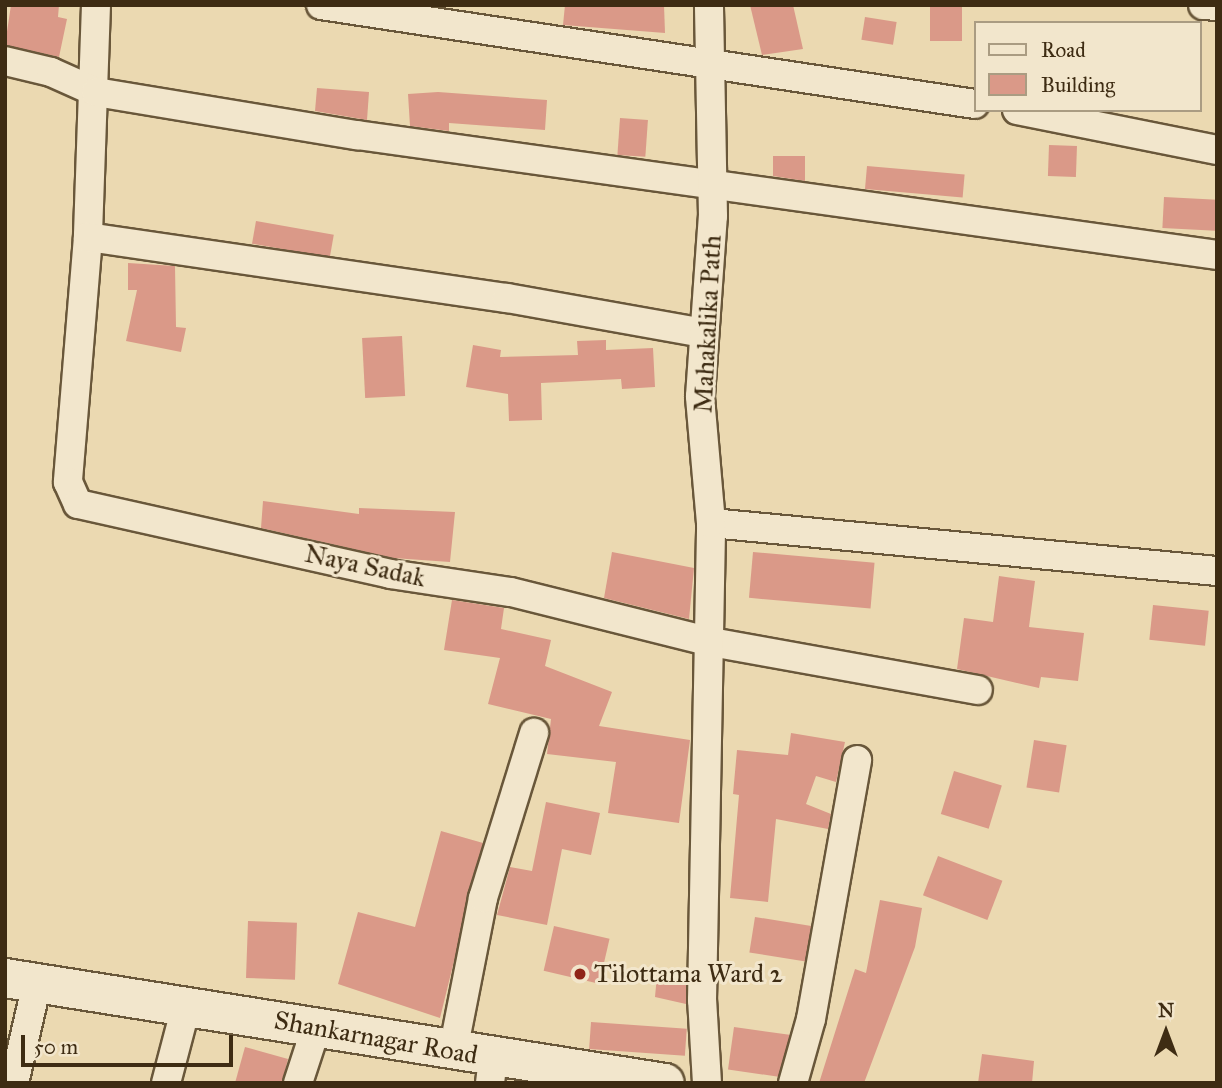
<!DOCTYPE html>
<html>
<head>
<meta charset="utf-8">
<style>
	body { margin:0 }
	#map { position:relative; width:1222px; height:1088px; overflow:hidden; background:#ebd9b1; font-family:"IM FELL Great Primer",serif }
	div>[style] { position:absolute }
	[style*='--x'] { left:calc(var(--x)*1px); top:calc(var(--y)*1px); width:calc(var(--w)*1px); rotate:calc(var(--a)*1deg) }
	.building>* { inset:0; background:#da9988; transform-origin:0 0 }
	.roads { filter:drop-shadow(2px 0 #69573a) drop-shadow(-2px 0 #69573a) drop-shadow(0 2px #69573a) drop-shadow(0 -2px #69573a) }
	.street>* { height:28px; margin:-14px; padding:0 14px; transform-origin:14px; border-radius:14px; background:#f2e6cc }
	.secondary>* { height:38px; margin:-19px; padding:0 19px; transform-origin:19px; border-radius:19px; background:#f2e6cc }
	.dots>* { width:19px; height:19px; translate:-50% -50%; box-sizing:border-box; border:4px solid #f2e6cc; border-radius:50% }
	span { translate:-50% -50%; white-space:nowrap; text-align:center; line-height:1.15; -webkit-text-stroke:6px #f2e6cc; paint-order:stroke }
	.street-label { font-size:26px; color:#3e2c13 }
	.poi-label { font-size:26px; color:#3e2c13 }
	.left { translate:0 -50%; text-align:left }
	.frame { position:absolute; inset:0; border:7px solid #3e2c13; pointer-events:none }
	.legend { position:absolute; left:974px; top:21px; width:228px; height:91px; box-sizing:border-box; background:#f2e6cc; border:2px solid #aa9c82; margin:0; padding:9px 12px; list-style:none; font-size:21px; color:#3e2c13 }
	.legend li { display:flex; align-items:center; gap:14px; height:35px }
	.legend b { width:35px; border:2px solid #aa9c82 }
	.north { position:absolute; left:1131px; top:997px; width:70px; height:70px; -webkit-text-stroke:5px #f2e6cc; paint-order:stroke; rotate:0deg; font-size:19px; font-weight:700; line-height:28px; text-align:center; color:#3e2c13 }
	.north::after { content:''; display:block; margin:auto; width:24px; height:32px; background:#3e2c13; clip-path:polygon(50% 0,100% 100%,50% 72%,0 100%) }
	.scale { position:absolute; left:21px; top:1035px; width:212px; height:32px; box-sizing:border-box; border:4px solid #3e2c13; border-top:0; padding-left:9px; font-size:21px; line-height:24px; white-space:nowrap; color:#3e2c13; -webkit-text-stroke:5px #f2e6cc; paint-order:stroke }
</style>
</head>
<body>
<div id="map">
	<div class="building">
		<div style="clip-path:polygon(11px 5px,59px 5px,58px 17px,67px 19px,59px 57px,5px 45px)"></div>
		<div style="clip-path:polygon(565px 5px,664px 5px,665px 33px,563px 25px)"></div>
		<div style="clip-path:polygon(750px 5px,793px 5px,803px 49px,762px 55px)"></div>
		<div style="left:930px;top:5px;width:32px;height:36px"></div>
		<div style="left:865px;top:17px;width:32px;height:23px;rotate:9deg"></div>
		<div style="clip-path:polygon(317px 88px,369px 92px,367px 120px,315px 111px)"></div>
		<div style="clip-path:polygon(438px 92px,547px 100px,545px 130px,449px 123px,449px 131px,410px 126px,408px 94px)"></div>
		<div style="left:620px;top:118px;width:28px;height:37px;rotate:4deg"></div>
		<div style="left:1049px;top:145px;width:28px;height:31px;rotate:2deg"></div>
		<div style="clip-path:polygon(773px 156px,805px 156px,805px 181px,773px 176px)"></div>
		<div style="left:867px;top:166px;width:98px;height:23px;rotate:5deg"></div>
		<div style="left:1164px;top:197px;width:53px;height:31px;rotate:3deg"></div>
		<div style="left:256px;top:221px;width:79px;height:23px;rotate:10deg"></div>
		<div style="clip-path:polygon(128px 263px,175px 266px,176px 327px,186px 328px,181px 352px,126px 341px,137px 290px,128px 290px)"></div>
		<div style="left:402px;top:336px;width:60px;height:40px;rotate:87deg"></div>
		<div style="clip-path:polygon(606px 340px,606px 350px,653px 348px,655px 387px,622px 389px,621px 379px,541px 383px,542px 420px,509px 421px,508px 394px,466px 387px,473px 345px,501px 350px,500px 357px,578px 355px,577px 341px)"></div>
		<div style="clip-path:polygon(263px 501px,359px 514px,359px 508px,455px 512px,450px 562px,393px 558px,261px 528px)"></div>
		<div style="clip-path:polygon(612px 552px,694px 568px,689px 619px,604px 598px)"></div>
		<div style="left:753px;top:552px;width:122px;height:46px;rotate:5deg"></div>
		<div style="clip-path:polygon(999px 576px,1035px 581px,1029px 627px,1084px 633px,1078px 681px,1041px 677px,1039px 688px,957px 669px,964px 618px,993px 622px)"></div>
		<div style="clip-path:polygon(452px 600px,504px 608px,501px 629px,551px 640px,545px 666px,612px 692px,599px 726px,690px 740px,679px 823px,608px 813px,616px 762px,547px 754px,551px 719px,488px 704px,500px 658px,444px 650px)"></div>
		<div style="left:1153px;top:605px;width:56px;height:35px;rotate:6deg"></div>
		<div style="clip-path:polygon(791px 733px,845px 742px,836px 782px,816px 776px,806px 804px,831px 814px,828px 829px,776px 819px,768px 902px,730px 898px,739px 795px,733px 794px,737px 750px,788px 755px)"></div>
		<div style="left:1034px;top:740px;width:33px;height:48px;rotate:9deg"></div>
		<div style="left:954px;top:771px;width:50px;height:45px;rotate:17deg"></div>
		<div style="clip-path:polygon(546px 802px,600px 813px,591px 855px,562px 849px,547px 925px,497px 915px,510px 867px,532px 871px)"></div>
		<div style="clip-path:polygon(441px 831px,483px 843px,440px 1018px,338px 984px,358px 912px,415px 927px)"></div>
		<div style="left:938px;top:856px;width:69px;height:42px;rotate:21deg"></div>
		<div style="clip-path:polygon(880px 900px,922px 908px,915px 947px,864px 1083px,819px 1083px,855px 969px,866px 973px)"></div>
		<div style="left:755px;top:917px;width:57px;height:36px;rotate:9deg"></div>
		<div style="left:248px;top:921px;width:49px;height:57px;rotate:2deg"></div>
		<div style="left:554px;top:926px;width:57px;height:46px;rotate:13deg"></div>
		<div style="clip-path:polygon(657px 975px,686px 977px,686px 1004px,655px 997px)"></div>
		<div style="left:591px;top:1022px;width:96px;height:27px;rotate:4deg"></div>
		<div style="left:734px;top:1027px;width:56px;height:43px;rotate:8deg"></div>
		<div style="clip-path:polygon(245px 1047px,288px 1059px,282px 1083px,235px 1083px)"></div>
		<div style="clip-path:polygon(982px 1054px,1034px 1061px,1032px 1083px,978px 1083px)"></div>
	</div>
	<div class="roads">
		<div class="street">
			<div style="--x:96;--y:5;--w:232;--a:92"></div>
			<div style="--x:88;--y:237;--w:246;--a:94.7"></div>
			<div style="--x:68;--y:482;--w:24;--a:66"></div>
			<div style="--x:78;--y:504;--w:320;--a:12.6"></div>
			<div style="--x:390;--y:574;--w:122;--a:8.5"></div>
			<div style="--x:511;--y:592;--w:206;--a:14"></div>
			<div style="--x:711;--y:642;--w:271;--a:10.2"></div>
			<div style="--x:321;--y:5;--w:661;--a:8.61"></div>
			<div style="--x:1203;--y:5;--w:14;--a:4"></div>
			<div style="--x:5;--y:61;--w:47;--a:13.4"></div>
			<div style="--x:51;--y:72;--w:49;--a:24"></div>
			<div style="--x:96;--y:92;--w:265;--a:9.4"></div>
			<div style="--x:357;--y:135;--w:868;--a:7.94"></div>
			<div style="--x:1017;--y:110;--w:204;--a:11.3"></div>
			<div style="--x:88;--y:237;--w:423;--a:8.3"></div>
			<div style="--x:507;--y:298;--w:199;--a:10.1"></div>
			<div style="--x:711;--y:523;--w:508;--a:5.42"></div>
			<div style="--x:453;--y:1051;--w:156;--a:-78.9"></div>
			<div style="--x:483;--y:898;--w:173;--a:-72.8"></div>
			<div style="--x:14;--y:1083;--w:103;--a:-77"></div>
			<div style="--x:166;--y:1083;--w:79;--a:-75.3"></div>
			<div style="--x:298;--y:1083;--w:58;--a:-71.9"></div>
			<div style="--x:490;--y:1083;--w:25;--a:-83"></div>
			<div style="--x:707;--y:1083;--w:83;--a:-93.4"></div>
			<div style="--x:702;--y:1000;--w:477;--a:-88.9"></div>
			<div style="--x:711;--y:523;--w:127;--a:-95"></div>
			<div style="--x:700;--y:396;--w:180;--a:-85.9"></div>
			<div style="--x:713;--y:216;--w:211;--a:-91.1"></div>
			<div style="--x:793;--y:1083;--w:66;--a:-74.3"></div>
			<div style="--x:811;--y:1019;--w:263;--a:-79.9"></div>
		</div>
		<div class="secondary">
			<div style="--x:5;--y:978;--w:668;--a:9.04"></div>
		</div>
	</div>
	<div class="dots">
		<div style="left:580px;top:974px;background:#8f2418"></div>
	</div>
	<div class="street-label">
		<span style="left:708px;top:324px;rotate:-87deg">Mahakalika Path</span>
		<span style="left:365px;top:566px;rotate:12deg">Naya Sadak</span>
		<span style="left:376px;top:1038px;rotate:10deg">Shankarnagar Road</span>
	</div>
	<div class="poi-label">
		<span class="left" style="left:594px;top:974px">Tilottama Ward 2</span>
	</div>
	<div class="frame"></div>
	<ul class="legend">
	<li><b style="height:9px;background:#f2e6cc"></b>Road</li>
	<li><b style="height:19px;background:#da9988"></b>Building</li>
	</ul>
	<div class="north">N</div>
	<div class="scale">50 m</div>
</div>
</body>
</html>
